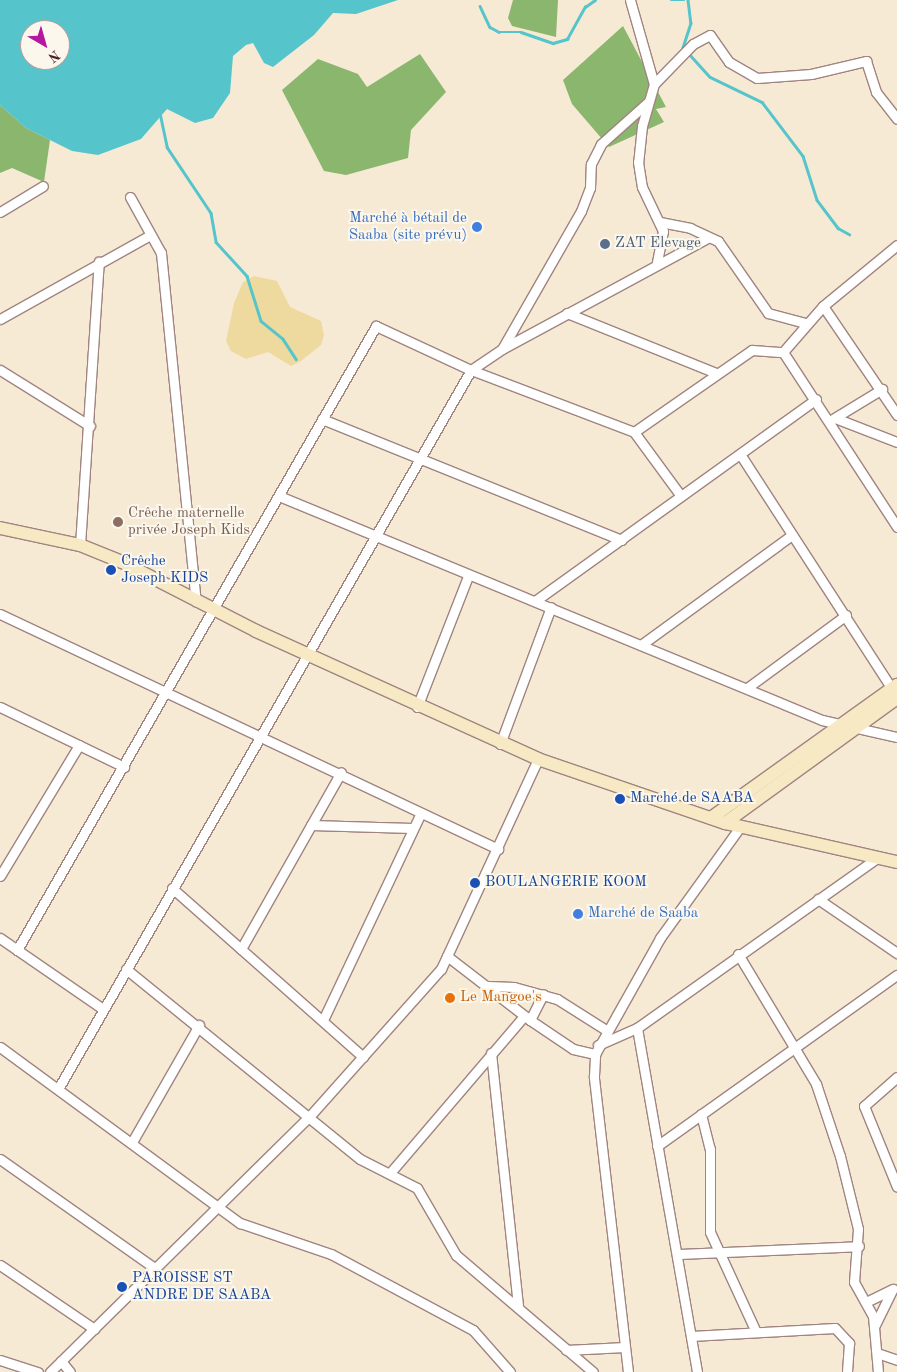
<!DOCTYPE html>
<html>
<head>
<meta charset="utf-8">
<style>
	body { margin:0 }
	#map { position:relative; width:897px; height:1372px; overflow:hidden; background:#f6ead5; font-family:"Old Standard TT",serif }
	div>[style] { position:absolute }
	[style*='--x'] { left:calc(var(--x)*1px); top:calc(var(--y)*1px); width:calc(var(--w)*1px); rotate:calc(var(--a)*1deg) }
	.forest>* { inset:0; background:#8ab66e }
	.sand>* { inset:0; background:#eeda9e }
	.water>* { inset:0; background:#56c4cb }
	.stream>* { height:2.5px; margin:-1.25px; padding:0 1.25px; transform-origin:1.25px; border-radius:1.25px; background:#56c4cb }
	.roads { filter:drop-shadow(1px 0 #a08480) drop-shadow(-1px 0 #a08480) drop-shadow(0 1px #a08480) drop-shadow(0 -1px #a08480) }
	.street>* { height:9px; margin:-4.5px; padding:0 4.5px; transform-origin:4.5px; border-radius:4.5px; background:#fff }
	.secondary>* { height:12px; margin:-6px; padding:0 6px; transform-origin:6px; border-radius:6px; background:#f7e9c3 }
	.dots>* { width:14px; height:14px; translate:-50% -50%; box-sizing:border-box; border:2px solid #fbf7ec; border-radius:50% }
	span { translate:-50% -50%; white-space:nowrap; text-align:center; line-height:1.15; -webkit-text-stroke:4px #fbf7ec; paint-order:stroke }
	.shop-label { font-size:15px; color:#366cbe }
	.right { translate:-100% -50%; text-align:right }
	.left { translate:0 -50%; text-align:left }
	.service-label { font-size:15px; color:#4e5e75 }
	.education-label { font-size:15px; color:#785e54 }
	.transit-label { font-size:15px; color:#164399 }
	.food-label { font-size:15px; color:#c56008 }
	.north { position:absolute; left:20px; top:20px; width:50px; height:50px; box-sizing:border-box; background:#fbf7ec; border:1px solid #b4a19f; border-radius:50%; rotate:142deg; font-size:14px; font-weight:700; line-height:20px; text-align:center; color:#4a1f2b }
	.north::after { content:''; display:block; margin:auto; width:18px; height:22px; background:#b5179e; clip-path:polygon(50% 0,100% 100%,50% 72%,0 100%) }
</style>
</head>
<body>
<div id="map">
	<div class="forest">
		<div style="clip-path:polygon(513px 0,558px 0,556px 37px,512px 26px,508px 18px)"></div>
		<div style="clip-path:polygon(623px 26px,666px 107px,656px 109px,664px 122px,609px 147px,572px 104px,563px 80px)"></div>
		<div style="clip-path:polygon(420px 54px,446px 92px,411px 130px,408px 158px,346px 175px,324px 171px,282px 90px,318px 59px,358px 74px,367px 87px)"></div>
		<div style="clip-path:polygon(0 105px,26px 128px,50px 140px,44px 182px,12px 168px,0 173px)"></div>
	</div>
	<div class="sand">
		<div style="clip-path:polygon(254px 276px,277px 281px,290px 307px,321px 321px,324px 335px,321px 345px,301px 361px,291px 366px,268px 352px,246px 359px,231px 351px,226px 341px,234px 303px,243px 282px)"></div>
	</div>
	<div class="water">
		<div style="clip-path:polygon(evenodd,0 0,398px 0,356px 14px,333px 13px,314px 35px,273px 67px,264px 63px,253px 43px,246px 45px,233px 56px,230px 93px,213px 118px,195px 123px,167px 109px,141px 139px,98px 155px,72px 151px,26px 128px,0 105px,0 0,30px 30px,60px 30px,60px 60px,30px 60px,30px 30px)"></div>
	</div>
	<div class="stream">
		<div style="--x:671;--y:0;--w:13;--a:0"></div>
		<div style="--x:688;--y:0;--w:23;--a:83"></div>
		<div style="--x:691;--y:23;--w:25;--a:108"></div>
		<div style="--x:683;--y:47;--w:40;--a:48"></div>
		<div style="--x:710;--y:77;--w:58;--a:25.7"></div>
		<div style="--x:762;--y:102;--w:68;--a:52.8"></div>
		<div style="--x:803;--y:156;--w:46;--a:72.3"></div>
		<div style="--x:817;--y:200;--w:35;--a:53"></div>
		<div style="--x:838;--y:228;--w:13;--a:29"></div>
		<div style="--x:480;--y:6;--w:23;--a:65"></div>
		<div style="--x:490;--y:27;--w:10;--a:29"></div>
		<div style="--x:499;--y:32;--w:22;--a:0"></div>
		<div style="--x:521;--y:32;--w:34;--a:19"></div>
		<div style="--x:553;--y:43;--w:15;--a:-16"></div>
		<div style="--x:567;--y:39;--w:37;--a:-61"></div>
		<div style="--x:585;--y:7;--w:12;--a:-35"></div>
		<div style="--x:160;--y:113;--w:35;--a:78"></div>
		<div style="--x:167;--y:147;--w:79;--a:56.3"></div>
		<div style="--x:211;--y:213;--w:29;--a:80"></div>
		<div style="--x:216;--y:242;--w:46;--a:47.6"></div>
		<div style="--x:247;--y:276;--w:47;--a:72.7"></div>
		<div style="--x:261;--y:321;--w:28;--a:39"></div>
		<div style="--x:283;--y:339;--w:24;--a:57"></div>
	</div>
	<div class="roads">
		<div class="street">
			<div style="--x:630;--y:0;--w:87;--a:74.1"></div>
			<div style="--x:654;--y:84;--w:44;--a:105.9"></div>
			<div style="--x:642;--y:126;--w:36;--a:96"></div>
			<div style="--x:638;--y:162;--w:25;--a:81"></div>
			<div style="--x:642;--y:187;--w:49;--a:64.5"></div>
			<div style="--x:663;--y:231;--w:33;--a:101"></div>
			<div style="--x:654;--y:84;--w:56;--a:-45.7"></div>
			<div style="--x:693;--y:44;--w:19;--a:-28"></div>
			<div style="--x:710;--y:35;--w:33;--a:55"></div>
			<div style="--x:729;--y:62;--w:32;--a:30"></div>
			<div style="--x:757;--y:78;--w:54;--a:-4.2"></div>
			<div style="--x:811;--y:74;--w:57;--a:-13.3"></div>
			<div style="--x:866;--y:61;--w:33;--a:72"></div>
			<div style="--x:876;--y:92;--w:34;--a:52"></div>
			<div style="--x:130;--y:197;--w:64;--a:61"></div>
			<div style="--x:161;--y:253;--w:350;--a:84.3"></div>
			<div style="--x:0;--y:212;--w:50;--a:-31.2"></div>
			<div style="--x:660;--y:222;--w:31;--a:11"></div>
			<div style="--x:690;--y:228;--w:31;--a:25"></div>
			<div style="--x:718;--y:241;--w:88;--a:55.2"></div>
			<div style="--x:768;--y:313;--w:38;--a:15"></div>
			<div style="--x:823;--y:306;--w:132;--a:55.8"></div>
			<div style="--x:567;--y:313;--w:161;--a:21.9"></div>
			<div style="--x:0;--y:319;--w:172;--a:-29.2"></div>
			<div style="--x:502;--y:349;--w:159;--a:-60.2"></div>
			<div style="--x:581;--y:211;--w:25;--a:-69"></div>
			<div style="--x:590;--y:188;--w:24;--a:-88"></div>
			<div style="--x:591;--y:164;--w:22;--a:-63"></div>
			<div style="--x:601;--y:144;--w:63;--a:-41.8"></div>
			<div style="--x:783;--y:352;--w:61;--a:-49"></div>
			<div style="--x:823;--y:306;--w:96;--a:-39.5"></div>
			<div style="--x:0;--y:370;--w:106;--a:31.9"></div>
			<div style="--x:835;--y:418;--w:66;--a:21.2"></div>
			<div style="--x:322;--y:419;--w:323;--a:22"></div>
			<div style="--x:831;--y:420;--w:60;--a:-31.3"></div>
			<div style="--x:634;--y:432;--w:144;--a:-34.8"></div>
			<div style="--x:752;--y:350;--w:31;--a:4"></div>
			<div style="--x:783;--y:352;--w:209;--a:56.9"></div>
			<div style="--x:740;--y:454;--w:283;--a:57.1"></div>
			<div style="--x:279;--y:496;--w:587;--a:22.42"></div>
			<div style="--x:822;--y:720;--w:77;--a:12.8"></div>
			<div style="--x:80;--y:545;--w:284;--a:-86.2"></div>
			<div style="--x:535;--y:601;--w:346;--a:-35.7"></div>
			<div style="--x:0;--y:614;--w:551;--a:25.26"></div>
			<div style="--x:641;--y:645;--w:187;--a:-36.1"></div>
			<div style="--x:747;--y:688;--w:123;--a:-36.4"></div>
			<div style="--x:0;--y:707;--w:138;--a:25.8"></div>
			<div style="--x:417;--y:707;--w:141;--a:-68.7"></div>
			<div style="--x:500;--y:744;--w:146;--a:-69.6"></div>
			<div style="--x:311;--y:825;--w:101;--a:1.7"></div>
			<div style="--x:0;--y:876;--w:153;--a:-58.9"></div>
			<div style="--x:172;--y:888;--w:255;--a:41.5"></div>
			<div style="--x:818;--y:899;--w:96;--a:34.4"></div>
			<div style="--x:0;--y:938;--w:125;--a:34.6"></div>
			<div style="--x:241;--y:949;--w:203;--a:-60.5"></div>
			<div style="--x:17;--y:950;--w:720;--a:-60.09"></div>
			<div style="--x:376;--y:326;--w:105;--a:24.9"></div>
			<div style="--x:471;--y:370;--w:174;--a:20.8"></div>
			<div style="--x:634;--y:432;--w:79;--a:53.7"></div>
			<div style="--x:738;--y:954;--w:152;--a:59"></div>
			<div style="--x:816;--y:1084;--w:76;--a:71.6"></div>
			<div style="--x:840;--y:1156;--w:75;--a:76.1"></div>
			<div style="--x:858;--y:1229;--w:53;--a:94.3"></div>
			<div style="--x:854;--y:1282;--w:39;--a:61"></div>
			<div style="--x:873;--y:1316;--w:56;--a:84.9"></div>
			<div style="--x:447;--y:956;--w:105;--a:37.6"></div>
			<div style="--x:530;--y:1020;--w:52;--a:34"></div>
			<div style="--x:573;--y:1049;--w:23;--a:13"></div>
			<div style="--x:126;--y:969;--w:301;--a:39.1"></div>
			<div style="--x:360;--y:1159;--w:64;--a:27"></div>
			<div style="--x:417;--y:1188;--w:78;--a:59.8"></div>
			<div style="--x:456;--y:1255;--w:180;--a:40.5"></div>
			<div style="--x:488;--y:986;--w:26;--a:2"></div>
			<div style="--x:514;--y:987;--w:45;--a:15.6"></div>
			<div style="--x:557;--y:999;--w:58;--a:32.3"></div>
			<div style="--x:323;--y:1020;--w:229;--a:-64.7"></div>
			<div style="--x:530;--y:1020;--w:29;--a:-63"></div>
			<div style="--x:637;--y:1028;--w:349;--a:80.1"></div>
			<div style="--x:598;--y:1045;--w:43;--a:-23.6"></div>
			<div style="--x:637;--y:1028;--w:293;--a:-35.3"></div>
			<div style="--x:0;--y:1047;--w:298;--a:36.3"></div>
			<div style="--x:240;--y:1223;--w:96;--a:18.8"></div>
			<div style="--x:331;--y:1254;--w:161;--a:28.2"></div>
			<div style="--x:473;--y:1330;--w:56;--a:48.6"></div>
			<div style="--x:491;--y:1053;--w:255;--a:83.9"></div>
			<div style="--x:897;--y:1077;--w:44;--a:138.7"></div>
			<div style="--x:864;--y:1106;--w:87;--a:67.8"></div>
			<div style="--x:58;--y:1089;--w:829;--a:-60.13"></div>
			<div style="--x:471;--y:370;--w:37;--a:-34"></div>
			<div style="--x:502;--y:349;--w:235;--a:-28.4"></div>
			<div style="--x:701;--y:1114;--w:36;--a:76"></div>
			<div style="--x:710;--y:1149;--w:83;--a:90"></div>
			<div style="--x:710;--y:1232;--w:110;--a:65.3"></div>
			<div style="--x:132;--y:1142;--w:135;--a:-60.2"></div>
			<div style="--x:657;--y:1146;--w:295;--a:-35.5"></div>
			<div style="--x:0;--y:1159;--w:191;--a:35.2"></div>
			<div style="--x:390;--y:1173;--w:206;--a:-49.5"></div>
			<div style="--x:678;--y:1254;--w:181;--a:-2.5"></div>
			<div style="--x:0;--y:1265;--w:114;--a:34.2"></div>
			<div style="--x:866;--y:1302;--w:30;--a:-26"></div>
			<div style="--x:875;--y:1325;--w:39;--a:-64"></div>
			<div style="--x:691;--y:1336;--w:144;--a:-3.2"></div>
			<div style="--x:835;--y:1328;--w:21;--a:47"></div>
			<div style="--x:849;--y:1343;--w:29;--a:94"></div>
			<div style="--x:566;--y:1350;--w:59;--a:-2.9"></div>
			<div style="--x:877;--y:1353;--w:21;--a:19"></div>
			<div style="--x:0;--y:1360;--w:40;--a:18"></div>
			<div style="--x:61;--y:1361;--w:14;--a:51"></div>
			<div style="--x:50;--y:1372;--w:363;--a:-44.6"></div>
			<div style="--x:309;--y:1117;--w:198;--a:-48.3"></div>
			<div style="--x:441;--y:969;--w:231;--a:-65.2"></div>
			<div style="--x:628;--y:1372;--w:298;--a:-96.6"></div>
			<div style="--x:594;--y:1076;--w:22;--a:-87"></div>
			<div style="--x:595;--y:1054;--w:133;--a:-60.7"></div>
			<div style="--x:660;--y:938;--w:137;--a:-54.2"></div>
		</div>
		<div class="secondary">
			<div style="--x:0;--y:528;--w:82;--a:12"></div>
			<div style="--x:80;--y:545;--w:45;--a:22"></div>
			<div style="--x:122;--y:562;--w:151;--a:27.2"></div>
			<div style="--x:256;--y:631;--w:310;--a:24.4"></div>
			<div style="--x:538;--y:759;--w:198;--a:18.9"></div>
			<div style="--x:725;--y:823;--w:176;--a:12.8"></div>
			<div style="--x:711;--y:818;--w:229;--a:-35.6"></div>
			<div style="--x:725;--y:823;--w:213;--a:-36"></div>
		</div>
	</div>
	<div class="dots">
		<div style="left:477px;top:227px;background:#3f7fe0"></div>
		<div style="left:605px;top:244px;background:#5c6f8a"></div>
		<div style="left:118px;top:522px;background:#8d6e63"></div>
		<div style="left:111px;top:570px;background:#1a4fb4"></div>
		<div style="left:620px;top:799px;background:#1a4fb4"></div>
		<div style="left:475px;top:883px;background:#1a4fb4"></div>
		<div style="left:578px;top:914px;background:#3f7fe0"></div>
		<div style="left:450px;top:998px;background:#e8710a"></div>
		<div style="left:122px;top:1287px;background:#1a4fb4"></div>
	</div>
	<div class="shop-label">
		<span class="right" style="left:467px;top:227px">Marché à bétail de<br>Saaba (site prévu)</span>
		<span class="left" style="left:588px;top:914px">Marché de Saaba</span>
	</div>
	<div class="service-label">
		<span class="left" style="left:615px;top:244px">ZAT Elevage</span>
	</div>
	<div class="education-label">
		<span class="left" style="left:128px;top:522px">Crêche maternelle<br>privée Joseph Kids</span>
	</div>
	<div class="transit-label">
		<span class="left" style="left:121px;top:570px">Crêche<br>Joseph KIDS</span>
		<span class="left" style="left:630px;top:799px">Marché de SAABA</span>
		<span class="left" style="left:485px;top:883px">BOULANGERIE KOOM</span>
		<span class="left" style="left:132px;top:1287px">PAROISSE ST<br>ANDRE DE SAABA</span>
	</div>
	<div class="food-label">
		<span class="left" style="left:460px;top:998px">Le Mangoe's</span>
	</div>
	<div class="north">N</div>
</div>
</body>
</html>
